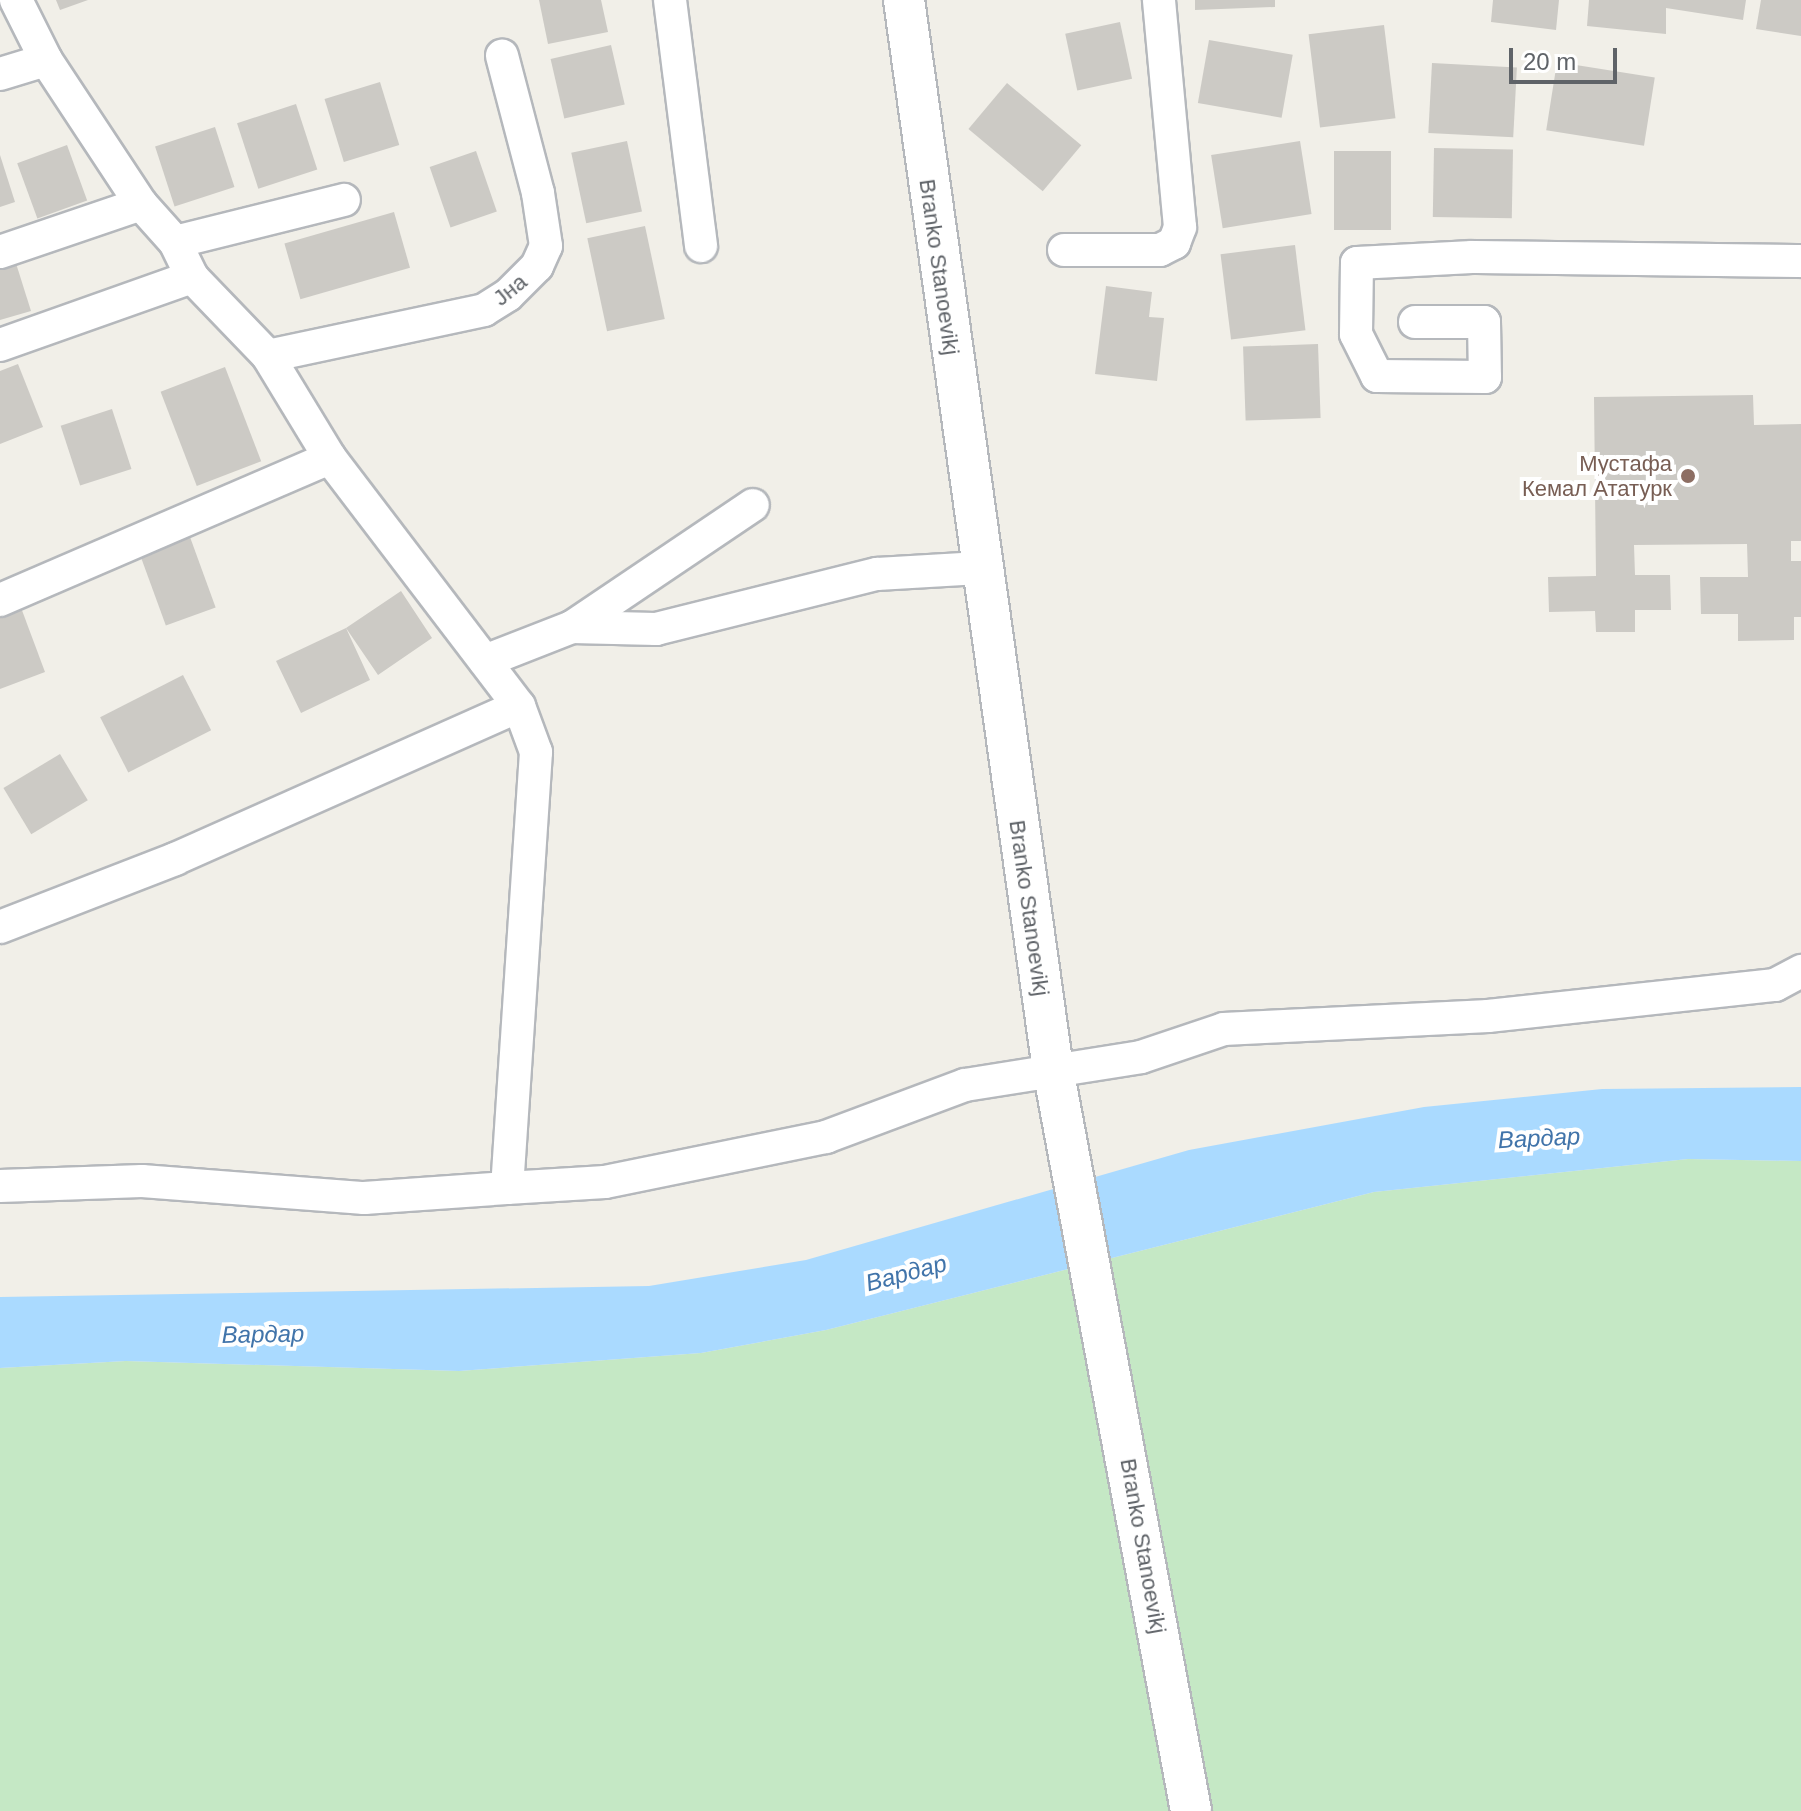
<!DOCTYPE html>
<html>
<head>
<meta charset="utf-8">
<style>
	body { margin:0 }
	#map { position:relative; width:1801px; height:1811px; overflow:hidden; background:#f1efe8; font-family:Helvetica,sans-serif }
	div>[style] { position:absolute }
	[style*='--x'] { left:calc(var(--x)*1px); top:calc(var(--y)*1px); width:calc(var(--w)*1px); rotate:calc(var(--a)*1deg) }
	.green>* { inset:0; background:#c5e8c5 }
	.water>* { inset:0; background:#aadaff }
	.building>* { inset:0; background:#cccac5; transform-origin:0 0 }
	.roads { filter:drop-shadow(2px 0 #b5b8bc) drop-shadow(-2px 0 #b5b8bc) drop-shadow(0 2px #b5b8bc) drop-shadow(0 -2px #b5b8bc) }
	.minor>* { height:32px; margin:-16px; padding:0 16px; transform-origin:16px; border-radius:16px; background:#fff }
	.tertiary>* { height:40px; margin:-20px; padding:0 20px; transform-origin:20px; border-radius:20px; background:#fff }
	.dots>* { width:22px; height:22px; translate:-50% -50%; box-sizing:border-box; border:4px solid #fff; border-radius:50% }
	span { translate:-50% -50%; white-space:nowrap; text-align:center; line-height:1.15; -webkit-text-stroke:8px #fff; paint-order:stroke }
	.street-label { font-size:22px; color:#5f6368 }
	.education-label { font-size:22px; color:#785e54 }
	.right { translate:-100% -50%; text-align:right }
	.water-label { font-size:24px; color:#4174aa; font-style:italic }
	.scale { position:absolute; left:1509px; top:48px; width:108px; height:36px; box-sizing:border-box; border:4px solid #5f6368; border-top:0; padding-left:10px; font-size:24px; line-height:28px; white-space:nowrap; color:#5f6368; -webkit-text-stroke:6px #fff; paint-order:stroke }
</style>
</head>
<body>
<div id="map">
	<div class="green">
		<div style="clip-path:polygon(1688px 1159px,1801px 1161px,1801px 1811px,0 1811px,0 1368px,126px 1361px,459px 1371px,701px 1353px,826px 1330px,1374px 1192px)"></div>
	</div>
	<div class="water">
		<div style="clip-path:polygon(1801px 1087px,1801px 1161px,1688px 1159px,1374px 1192px,826px 1330px,701px 1353px,459px 1371px,126px 1361px,0 1368px,0 1297px,649px 1286px,806px 1260px,1189px 1150px,1424px 1107px,1602px 1089px)"></div>
	</div>
	<div class="building">
		<div style="clip-path:polygon(56px 0,88px 0,60px 10px)"></div>
		<div style="clip-path:polygon(539px 0,601px 0,608px 32px,548px 44px)"></div>
		<div style="clip-path:polygon(1195px 0,1275px 0,1275px 7px,1195px 10px)"></div>
		<div style="clip-path:polygon(1493px 0,1559px 0,1556px 30px,1491px 22px)"></div>
		<div style="clip-path:polygon(1589px 0,1746px 0,1743px 20px,1666px 8px,1666px 34px,1587px 26px)"></div>
		<div style="clip-path:polygon(1761px 0,1801px 0,1801px 36px,1756px 29px)"></div>
		<div style="left:1120px;top:22px;width:58px;height:56px;rotate:78deg"></div>
		<div style="left:1384px;top:25px;width:94px;height:76px;rotate:83deg"></div>
		<div style="left:1209px;top:40px;width:85px;height:64px;rotate:10deg"></div>
		<div style="left:611px;top:45px;width:61px;height:62px;rotate:77deg"></div>
		<div style="left:1557px;top:62px;width:99px;height:69px;rotate:9deg"></div>
		<div style="left:1432px;top:63px;width:85px;height:70px;rotate:3deg"></div>
		<div style="left:380px;top:82px;width:66px;height:58px;rotate:73deg"></div>
		<div style="left:1007px;top:83px;width:97px;height:60px;rotate:40deg"></div>
		<div style="left:296px;top:104px;width:69px;height:62px;rotate:72deg"></div>
		<div style="left:215px;top:127px;width:63px;height:63px;rotate:72deg"></div>
		<div style="left:627px;top:141px;width:72px;height:57px;rotate:78deg"></div>
		<div style="left:1300px;top:141px;width:74px;height:90px;rotate:81deg"></div>
		<div style="left:67px;top:145px;width:59px;height:53px;rotate:70deg"></div>
		<div style="left:1434px;top:148px;width:79px;height:69px;rotate:1deg"></div>
		<div style="left:476px;top:151px;width:64px;height:49px;rotate:71deg"></div>
		<div style="left:1334px;top:151px;width:57px;height:79px"></div>
		<div style="clip-path:polygon(0 155px,15px 202px,0 207px)"></div>
		<div style="left:394px;top:212px;width:58px;height:114px;rotate:74deg"></div>
		<div style="left:645px;top:226px;width:95px;height:59px;rotate:78deg"></div>
		<div style="left:1295px;top:245px;width:86px;height:75px;rotate:83deg"></div>
		<div style="clip-path:polygon(14px 257px,31px 311px,0 320px,0 262px)"></div>
		<div style="clip-path:polygon(1106px 286px,1152px 292px,1149px 317px,1164px 318px,1157px 381px,1095px 374px)"></div>
		<div style="left:1318px;top:344px;width:74px;height:75px;rotate:88deg"></div>
		<div style="clip-path:polygon(18px 364px,43px 427px,0 444px,0 371px)"></div>
		<div style="left:225px;top:367px;width:101px;height:69px;rotate:69deg"></div>
		<div style="clip-path:polygon(1753px 395px,1754px 425px,1801px 424px,1801px 541px,1791px 541px,1791px 561px,1801px 561px,1801px 617px,1794px 617px,1794px 640px,1738px 641px,1738px 614px,1701px 614px,1700px 577px,1748px 577px,1747px 544px,1634px 545px,1635px 575px,1670px 575px,1671px 610px,1635px 610px,1635px 632px,1596px 632px,1595px 611px,1549px 612px,1548px 577px,1596px 576px,1594px 397px)"></div>
		<div style="left:112px;top:409px;width:63px;height:54px;rotate:72deg"></div>
		<div style="left:190px;top:537px;width:75px;height:53px;rotate:70deg"></div>
		<div style="clip-path:polygon(401px 591px,432px 638px,378px 675px,346px 628px,370px 680px,301px 713px,276px 661px,346px 628px)"></div>
		<div style="clip-path:polygon(20px 605px,45px 672px,0 689px,0 613px)"></div>
		<div style="left:183px;top:675px;width:62px;height:93px;rotate:63deg"></div>
		<div style="left:60px;top:754px;width:54px;height:66px;rotate:59deg"></div>
	</div>
	<div class="roads">
		<div class="minor">
			<div style="--x:16;--y:0;--w:67;--a:63.4"></div>
			<div style="--x:46;--y:60;--w:173;--a:56.6"></div>
			<div style="--x:141;--y:204;--w:51;--a:48.2"></div>
			<div style="--x:175;--y:242;--w:39;--a:64"></div>
			<div style="--x:192;--y:277;--w:110;--a:46.1"></div>
			<div style="--x:268;--y:356;--w:119;--a:58.7"></div>
			<div style="--x:330;--y:458;--w:312;--a:52.7"></div>
			<div style="--x:519;--y:706;--w:49;--a:69.7"></div>
			<div style="--x:536;--y:752;--w:437;--a:93.8"></div>
			<div style="--x:507;--y:1188;--w:98;--a:-3.5"></div>
			<div style="--x:605;--y:1182;--w:226;--a:-11.5"></div>
			<div style="--x:826;--y:1137;--w:148;--a:-20.5"></div>
			<div style="--x:965;--y:1085;--w:178;--a:-9"></div>
			<div style="--x:1141;--y:1057;--w:88;--a:-18.6"></div>
			<div style="--x:1224;--y:1029;--w:264;--a:-2.8"></div>
			<div style="--x:1488;--y:1016;--w:289;--a:-6.2"></div>
			<div style="--x:1775;--y:985;--w:30;--a:-28"></div>
			<div style="--x:670;--y:0;--w:248;--a:82.8"></div>
			<div style="--x:0;--y:74;--w:48;--a:-16.9"></div>
			<div style="--x:175;--y:242;--w:174;--a:-14"></div>
			<div style="--x:1064;--y:250;--w:96;--a:0"></div>
			<div style="--x:1160;--y:250;--w:16;--a:-27"></div>
			<div style="--x:1174;--y:243;--w:17;--a:-69"></div>
			<div style="--x:1180;--y:227;--w:228;--a:-95.3"></div>
			<div style="--x:0;--y:252;--w:149;--a:-18.8"></div>
			<div style="--x:1415;--y:322;--w:69;--a:0"></div>
			<div style="--x:1484;--y:322;--w:55;--a:89"></div>
			<div style="--x:1485;--y:377;--w:108;--a:-179.5"></div>
			<div style="--x:1377;--y:376;--w:47;--a:-116.6"></div>
			<div style="--x:1356;--y:334;--w:71;--a:-89.2"></div>
			<div style="--x:1357;--y:263;--w:115;--a:-3"></div>
			<div style="--x:1472;--y:257;--w:329;--a:0.7"></div>
			<div style="--x:0;--y:345;--w:204;--a:-19.5"></div>
			<div style="--x:268;--y:356;--w:221;--a:-12"></div>
			<div style="--x:484;--y:310;--w:28;--a:-32"></div>
			<div style="--x:508;--y:295;--w:41;--a:-45"></div>
			<div style="--x:537;--y:266;--w:22;--a:-66"></div>
			<div style="--x:546;--y:246;--w:54;--a:-98.6"></div>
			<div style="--x:538;--y:193;--w:142;--a:-104.7"></div>
			<div style="--x:0;--y:600;--w:359;--a:-23.3"></div>
			<div style="--x:572;--y:627;--w:218;--a:-34"></div>
			<div style="--x:485;--y:661;--w:93;--a:-21.3"></div>
			<div style="--x:572;--y:627;--w:84;--a:1.4"></div>
			<div style="--x:656;--y:629;--w:228;--a:-14"></div>
			<div style="--x:877;--y:574;--w:103;--a:-3.3"></div>
			<div style="--x:0;--y:927;--w:188;--a:-21.2"></div>
			<div style="--x:175;--y:859;--w:376;--a:-24"></div>
			<div style="--x:0;--y:1186;--w:142;--a:-2"></div>
			<div style="--x:142;--y:1181;--w:223;--a:4.4"></div>
			<div style="--x:364;--y:1198;--w:143;--a:-4"></div>
		</div>
		<div class="tertiary">
			<div style="--x:904;--y:0;--w:1079;--a:82.07"></div>
			<div style="--x:1053;--y:1069;--w:755;--a:79.46"></div>
		</div>
	</div>
	<div class="dots">
		<div style="left:1688px;top:476px;background:#8d6e63"></div>
	</div>
	<div class="street-label">
		<span style="left:939px;top:267px;rotate:82deg">Branko Stanoevikj</span>
		<span style="left:510px;top:290px;rotate:-39deg">Јна</span>
		<span style="left:1029px;top:908px;rotate:82deg">Branko Stanoevikj</span>
		<span style="left:1143px;top:1546px;rotate:80deg">Branko Stanoevikj</span>
	</div>
	<div class="education-label">
		<span class="right" style="left:1672px;top:476px">Мустафа<br>Кемал Ататурк</span>
	</div>
	<div class="water-label">
		<span style="left:1539px;top:1138px;rotate:-3deg">Вардар</span>
		<span style="left:906px;top:1273px;rotate:-15deg">Вардар</span>
		<span style="left:263px;top:1334px;rotate:-1deg">Вардар</span>
	</div>
	<div class="scale">20 m</div>
</div>
</body>
</html>
